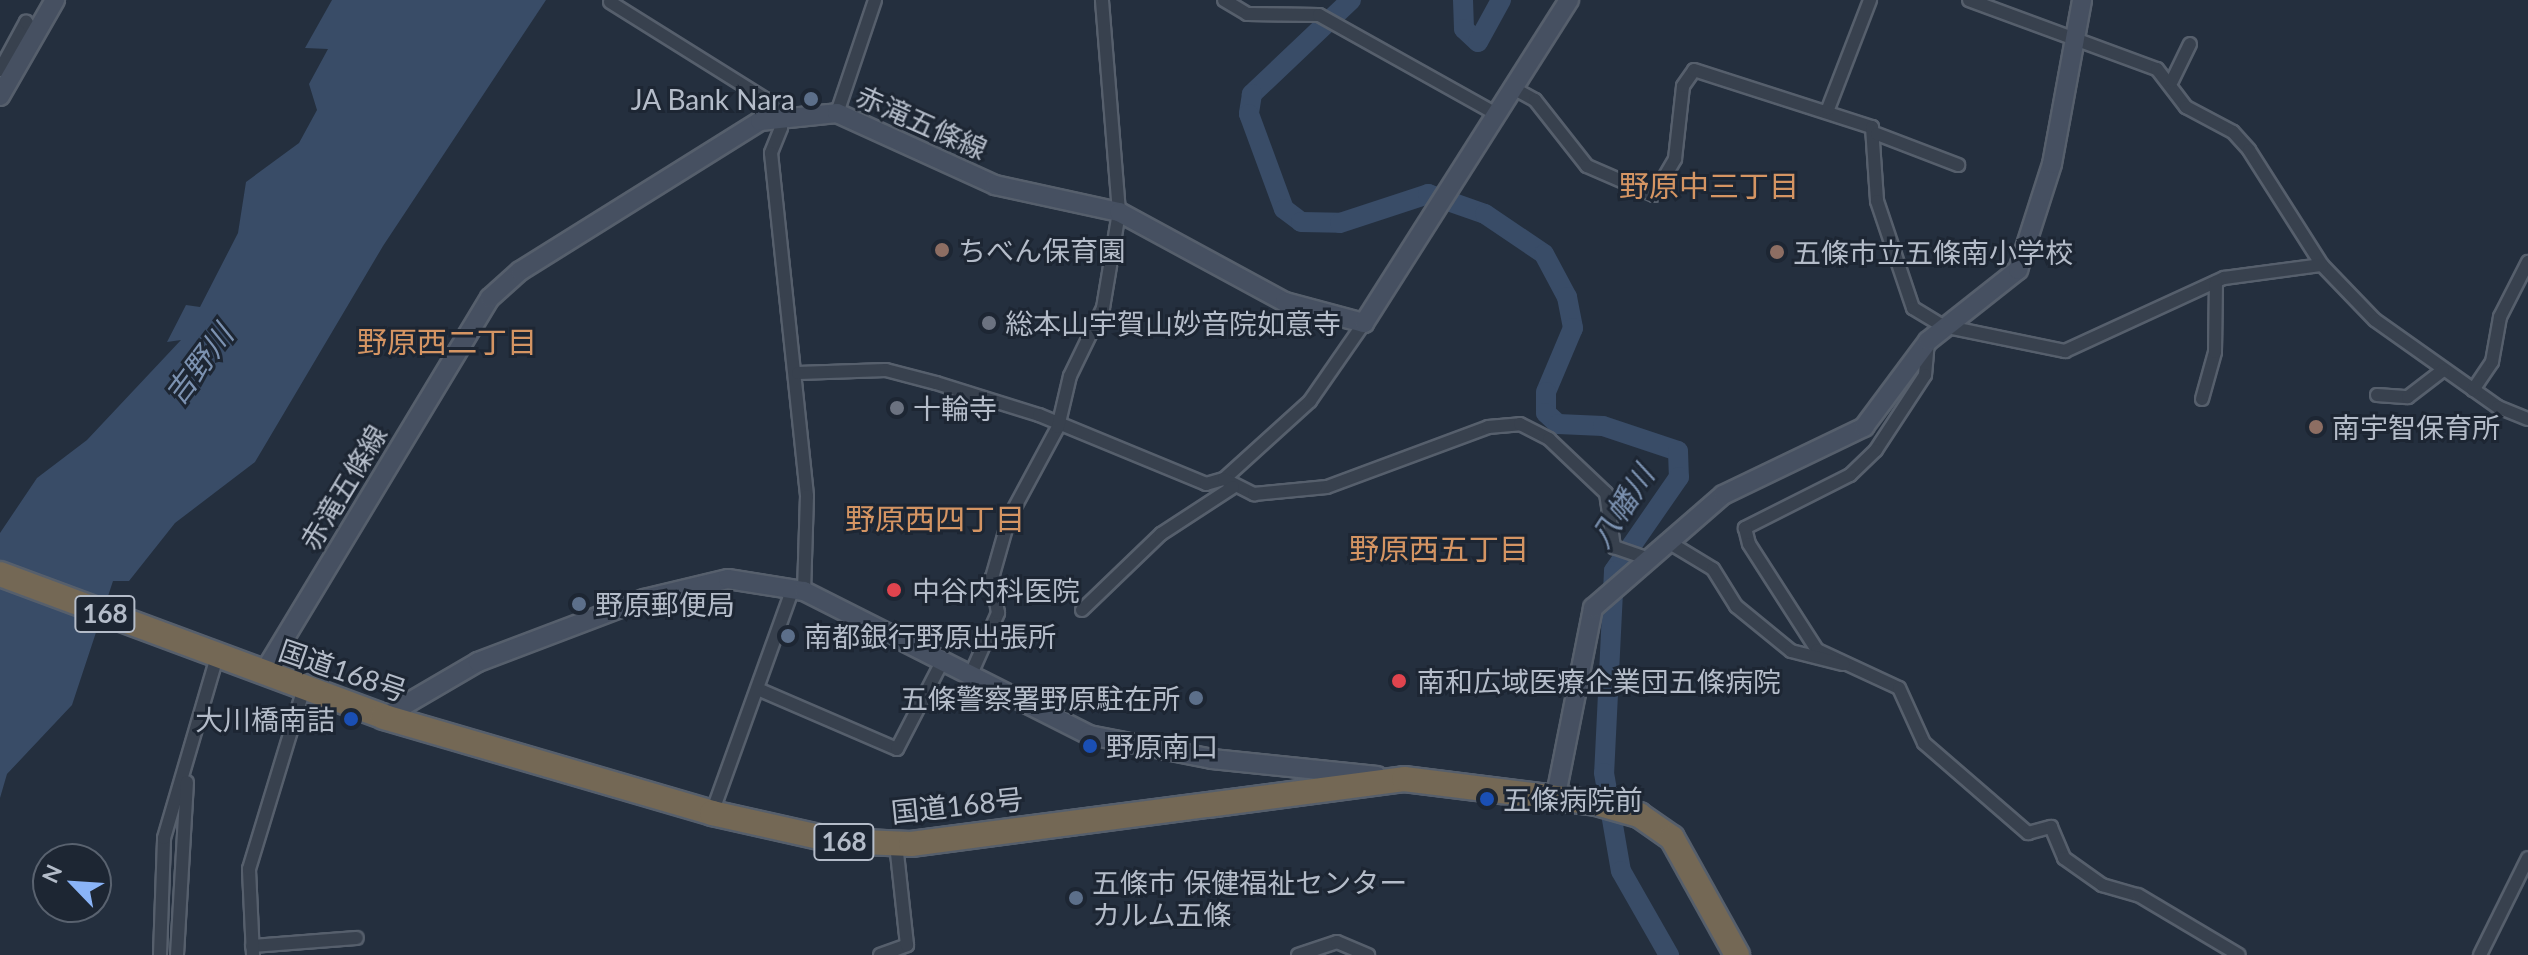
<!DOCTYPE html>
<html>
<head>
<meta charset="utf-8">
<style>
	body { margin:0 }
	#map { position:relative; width:2528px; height:955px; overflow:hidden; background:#242f3e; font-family:Lato,"Noto Sans JP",sans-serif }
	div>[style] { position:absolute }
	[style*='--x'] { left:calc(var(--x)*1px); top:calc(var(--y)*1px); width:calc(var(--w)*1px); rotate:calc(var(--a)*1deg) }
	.water>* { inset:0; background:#394c67 }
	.river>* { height:20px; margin:-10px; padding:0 10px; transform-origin:10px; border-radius:10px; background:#394c67 }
	.roads { filter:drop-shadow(2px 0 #565f6c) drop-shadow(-2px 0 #565f6c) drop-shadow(0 2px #565f6c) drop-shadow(0 -2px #565f6c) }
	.street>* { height:12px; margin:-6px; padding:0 6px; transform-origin:6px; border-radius:6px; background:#38414e }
	.secondary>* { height:18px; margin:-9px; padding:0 9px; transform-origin:9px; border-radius:9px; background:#465061 }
	.highway>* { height:24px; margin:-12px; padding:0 12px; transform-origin:12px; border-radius:12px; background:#746855 }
	.dots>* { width:22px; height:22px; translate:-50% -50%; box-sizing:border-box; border:4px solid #1d2633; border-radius:50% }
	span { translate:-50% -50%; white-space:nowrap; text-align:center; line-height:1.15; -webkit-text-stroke:6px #1d2633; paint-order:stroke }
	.shield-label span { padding:2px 6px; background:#1d2633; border:2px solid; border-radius:6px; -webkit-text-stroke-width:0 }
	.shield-label { font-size:26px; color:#b4bcc9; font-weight:700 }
	.poi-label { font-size:28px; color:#b4bcc9 }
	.right { translate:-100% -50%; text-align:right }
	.left { translate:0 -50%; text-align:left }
	.street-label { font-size:28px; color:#b4bcc9 }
	.neighbourhood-label { font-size:30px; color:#d59563 }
	.water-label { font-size:30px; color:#7c92b1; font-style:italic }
	.north { position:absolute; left:32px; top:843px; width:80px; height:80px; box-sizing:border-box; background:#1d2633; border:2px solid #59626f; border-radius:50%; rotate:295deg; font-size:22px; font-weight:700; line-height:32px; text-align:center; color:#b4bcc9 }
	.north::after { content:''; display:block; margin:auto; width:28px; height:36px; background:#8ab4f8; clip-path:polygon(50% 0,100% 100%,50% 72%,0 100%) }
</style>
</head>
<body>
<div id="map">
	<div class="water">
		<div style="clip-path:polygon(332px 0,546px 0,383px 246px,255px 462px,175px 523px,129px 581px,113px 581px,72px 705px,7px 774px,0 798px,0 533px,37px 478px,87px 440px,181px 340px,167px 342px,186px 305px,200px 307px,238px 233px,246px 182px,299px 143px,317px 110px,309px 84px,328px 49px,305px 48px)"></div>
	</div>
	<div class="river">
		<div style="--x:1351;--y:0;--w:137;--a:136.5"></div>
		<div style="--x:1252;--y:94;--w:20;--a:99"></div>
		<div style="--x:1249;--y:114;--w:101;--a:69.8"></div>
		<div style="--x:1284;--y:209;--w:21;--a:37"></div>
		<div style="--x:1301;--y:222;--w:39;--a:1"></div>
		<div style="--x:1340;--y:223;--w:93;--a:-18.2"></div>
		<div style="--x:1428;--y:194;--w:60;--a:19.3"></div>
		<div style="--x:1485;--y:214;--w:71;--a:34.1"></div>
		<div style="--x:1544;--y:254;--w:49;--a:61.9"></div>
		<div style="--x:1567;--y:297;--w:32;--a:79"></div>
		<div style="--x:1573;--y:328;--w:69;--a:112.9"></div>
		<div style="--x:1546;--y:392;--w:21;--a:90"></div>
		<div style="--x:1546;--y:413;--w:16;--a:43"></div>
		<div style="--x:1558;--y:424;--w:45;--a:2.5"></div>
		<div style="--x:1603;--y:426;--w:79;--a:18.4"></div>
		<div style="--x:1678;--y:451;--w:26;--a:88"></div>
		<div style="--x:1679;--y:477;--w:114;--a:124.7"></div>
		<div style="--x:1614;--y:571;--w:202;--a:92.8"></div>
		<div style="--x:1604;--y:773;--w:99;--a:80.2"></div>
		<div style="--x:1621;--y:871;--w:97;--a:60.3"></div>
		<div style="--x:1463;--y:0;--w:29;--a:88"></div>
		<div style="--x:1464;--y:29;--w:19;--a:43"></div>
		<div style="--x:1478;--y:42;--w:48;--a:-61.3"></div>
	</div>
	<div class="roads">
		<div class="street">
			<div style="--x:1224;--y:0;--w:27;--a:31"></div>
			<div style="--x:1247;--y:14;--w:72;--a:0.8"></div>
			<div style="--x:1319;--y:15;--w:203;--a:29.2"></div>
			<div style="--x:1969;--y:0;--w:200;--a:20.2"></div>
			<div style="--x:2157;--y:69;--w:48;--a:52.7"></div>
			<div style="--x:2186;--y:107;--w:53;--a:28"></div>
			<div style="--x:2233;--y:132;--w:24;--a:48"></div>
			<div style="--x:2249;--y:150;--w:136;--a:57.6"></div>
			<div style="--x:2322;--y:265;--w:76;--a:46.1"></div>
			<div style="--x:2375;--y:320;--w:151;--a:35.3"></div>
			<div style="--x:2498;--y:407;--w:32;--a:22"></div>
			<div style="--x:610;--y:2;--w:183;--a:32"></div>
			<div style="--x:765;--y:99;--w:21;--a:51"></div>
			<div style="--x:778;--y:115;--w:13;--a:77"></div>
			<div style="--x:781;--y:128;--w:27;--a:112"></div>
			<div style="--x:771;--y:153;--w:345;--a:84"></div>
			<div style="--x:807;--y:496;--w:95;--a:91.8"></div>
			<div style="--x:0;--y:70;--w:55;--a:-61.6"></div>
			<div style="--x:26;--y:22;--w:14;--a:51"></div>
			<div style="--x:2172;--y:81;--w:41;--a:-64.1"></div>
			<div style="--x:1513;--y:88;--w:25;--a:29"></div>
			<div style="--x:1535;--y:100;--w:84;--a:51.8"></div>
			<div style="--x:1587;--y:166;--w:73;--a:23.4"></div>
			<div style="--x:1654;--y:195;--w:42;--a:-59.7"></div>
			<div style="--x:1675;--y:159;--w:73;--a:-83.7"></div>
			<div style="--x:1683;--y:86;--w:19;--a:-55"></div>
			<div style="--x:1694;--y:70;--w:187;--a:17.8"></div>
			<div style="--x:1872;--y:127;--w:74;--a:86.1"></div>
			<div style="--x:1877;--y:201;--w:113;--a:71.4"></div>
			<div style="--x:1913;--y:308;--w:35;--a:31"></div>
			<div style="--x:1943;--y:326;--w:125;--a:11.6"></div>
			<div style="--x:2065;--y:351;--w:175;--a:-24.7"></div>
			<div style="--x:2224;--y:278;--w:99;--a:-7.6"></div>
			<div style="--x:1828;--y:109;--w:117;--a:-68.9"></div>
			<div style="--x:837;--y:113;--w:119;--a:-71.4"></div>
			<div style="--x:1877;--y:134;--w:87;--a:20.9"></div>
			<div style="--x:1928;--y:341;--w:34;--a:95"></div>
			<div style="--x:1925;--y:375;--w:90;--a:123.2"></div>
			<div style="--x:1876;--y:450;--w:36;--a:136"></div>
			<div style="--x:1850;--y:475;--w:118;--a:153.2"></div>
			<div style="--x:1745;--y:528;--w:16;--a:76"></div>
			<div style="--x:1749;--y:544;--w:126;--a:57.3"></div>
			<div style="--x:1817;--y:650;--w:90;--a:24.9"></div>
			<div style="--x:1899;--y:688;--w:60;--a:65.6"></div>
			<div style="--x:1924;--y:743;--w:138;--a:40.9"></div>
			<div style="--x:2028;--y:833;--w:24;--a:-15"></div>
			<div style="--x:2051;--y:827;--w:34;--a:67"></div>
			<div style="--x:2064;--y:858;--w:47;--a:35.4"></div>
			<div style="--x:2102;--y:885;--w:37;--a:16"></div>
			<div style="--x:2138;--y:895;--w:117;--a:30.7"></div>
			<div style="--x:798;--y:373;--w:88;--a:-2"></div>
			<div style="--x:886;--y:370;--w:52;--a:14.6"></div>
			<div style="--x:936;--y:383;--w:108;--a:17.3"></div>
			<div style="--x:1039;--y:415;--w:181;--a:22.4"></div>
			<div style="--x:1206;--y:484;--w:19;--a:-16"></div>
			<div style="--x:1224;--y:479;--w:116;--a:-42.2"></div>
			<div style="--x:1310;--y:401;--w:95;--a:-55.3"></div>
			<div style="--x:2473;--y:390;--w:34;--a:-56"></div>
			<div style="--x:2492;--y:362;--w:46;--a:-79.9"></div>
			<div style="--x:2500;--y:317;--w:62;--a:-63"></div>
			<div style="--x:2377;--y:395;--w:31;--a:4"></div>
			<div style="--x:2408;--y:397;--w:44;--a:-37.6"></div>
			<div style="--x:2202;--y:399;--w:49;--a:-74.5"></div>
			<div style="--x:2215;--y:352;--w:70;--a:-89.2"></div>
			<div style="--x:1224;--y:479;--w:34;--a:27"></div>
			<div style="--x:1254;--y:494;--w:73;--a:-5.5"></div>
			<div style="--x:1327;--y:487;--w:172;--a:-20.4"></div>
			<div style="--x:1488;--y:427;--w:32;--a:-5"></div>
			<div style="--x:1520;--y:424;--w:33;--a:27"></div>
			<div style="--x:1549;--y:439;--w:79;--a:43.5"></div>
			<div style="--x:1606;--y:493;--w:55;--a:81.6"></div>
			<div style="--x:1614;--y:547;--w:40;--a:18.9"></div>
			<div style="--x:1670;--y:543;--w:50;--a:31.2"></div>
			<div style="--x:1713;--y:569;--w:44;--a:58.1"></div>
			<div style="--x:1736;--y:606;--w:71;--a:39.3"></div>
			<div style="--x:1791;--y:651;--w:54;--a:14"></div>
			<div style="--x:1082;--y:610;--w:110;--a:-43.9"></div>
			<div style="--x:1161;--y:534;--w:86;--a:-33.1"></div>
			<div style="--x:971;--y:674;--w:67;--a:-66.1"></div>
			<div style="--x:998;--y:613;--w:36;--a:-100"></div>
			<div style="--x:992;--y:578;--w:62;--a:-74.2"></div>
			<div style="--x:1009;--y:518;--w:103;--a:-61.7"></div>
			<div style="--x:1058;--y:427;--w:52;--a:-76.8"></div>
			<div style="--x:1070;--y:376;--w:76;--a:-64.1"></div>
			<div style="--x:1103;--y:308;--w:97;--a:-80.5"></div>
			<div style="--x:1119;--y:212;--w:213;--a:-94.6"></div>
			<div style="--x:760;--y:690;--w:149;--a:23.3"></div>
			<div style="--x:897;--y:749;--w:100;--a:-62.7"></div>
			<div style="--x:712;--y:813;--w:239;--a:-70.2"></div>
			<div style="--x:252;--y:946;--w:105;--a:-4.4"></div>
			<div style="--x:160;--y:955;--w:117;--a:-88"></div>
			<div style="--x:164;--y:838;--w:189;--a:-73.7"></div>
			<div style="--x:177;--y:955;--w:173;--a:-86.7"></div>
			<div style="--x:253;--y:955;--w:86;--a:-92.7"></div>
			<div style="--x:249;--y:869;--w:189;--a:-73.1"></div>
			<div style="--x:880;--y:955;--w:29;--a:-20"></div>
			<div style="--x:907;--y:945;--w:102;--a:-96.2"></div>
			<div style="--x:1298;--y:955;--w:41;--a:-18.4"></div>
			<div style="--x:1337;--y:942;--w:34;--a:23"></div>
			<div style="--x:2480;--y:955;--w:108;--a:-63.7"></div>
		</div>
		<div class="secondary">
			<div style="--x:0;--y:96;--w:111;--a:-60.2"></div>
			<div style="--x:263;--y:674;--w:439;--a:-58.9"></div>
			<div style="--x:490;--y:298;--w:40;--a:-42"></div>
			<div style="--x:520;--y:271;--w:283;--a:-32"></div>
			<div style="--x:760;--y:121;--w:77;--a:-5.9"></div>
			<div style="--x:837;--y:113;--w:174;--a:24.5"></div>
			<div style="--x:995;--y:185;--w:127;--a:12.3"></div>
			<div style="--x:1119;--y:212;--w:189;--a:28.5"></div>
			<div style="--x:1285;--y:302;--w:82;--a:14.9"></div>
			<div style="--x:1364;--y:323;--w:383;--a:-57.6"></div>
			<div style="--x:384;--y:717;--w:109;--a:-30.3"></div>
			<div style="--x:478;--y:662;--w:178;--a:-20.8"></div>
			<div style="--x:644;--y:599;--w:86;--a:-13.4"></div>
			<div style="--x:728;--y:579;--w:77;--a:9"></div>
			<div style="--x:804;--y:591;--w:319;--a:26.8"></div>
			<div style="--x:1089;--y:735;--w:125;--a:11"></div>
			<div style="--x:1212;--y:759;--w:166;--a:5.9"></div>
			<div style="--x:1556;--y:795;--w:191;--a:-78.8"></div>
			<div style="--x:1593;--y:608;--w:172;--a:-41"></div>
			<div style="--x:1723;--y:495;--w:157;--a:-25.7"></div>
			<div style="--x:1864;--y:427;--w:107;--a:-53.3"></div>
			<div style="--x:1928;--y:341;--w:115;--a:-38.3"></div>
			<div style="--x:2018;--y:270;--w:111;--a:-72.2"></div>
			<div style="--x:2052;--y:164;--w:167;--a:-79.6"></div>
		</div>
		<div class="highway">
			<div style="--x:0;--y:574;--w:410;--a:20.4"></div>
			<div style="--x:384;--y:717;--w:342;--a:16.3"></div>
			<div style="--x:712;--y:813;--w:128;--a:12.6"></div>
			<div style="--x:837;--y:841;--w:74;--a:2.3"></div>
			<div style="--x:911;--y:844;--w:497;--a:-7.5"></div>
			<div style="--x:1404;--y:779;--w:193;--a:7.1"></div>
			<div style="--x:1596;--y:803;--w:45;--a:15.6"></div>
			<div style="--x:1639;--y:815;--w:40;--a:34.9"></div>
			<div style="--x:1672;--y:838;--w:134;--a:60.9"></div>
		</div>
	</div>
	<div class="dots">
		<div style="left:811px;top:99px;background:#5c6f8a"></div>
		<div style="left:942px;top:250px;background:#8d6e63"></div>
		<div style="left:1777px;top:252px;background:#8d6e63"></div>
		<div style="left:989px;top:323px;background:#6b7280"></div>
		<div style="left:897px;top:408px;background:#6b7280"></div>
		<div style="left:2316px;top:427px;background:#8d6e63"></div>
		<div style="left:894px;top:590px;background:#e0444e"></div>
		<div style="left:579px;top:604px;background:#5c6f8a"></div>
		<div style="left:788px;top:636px;background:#5c6f8a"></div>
		<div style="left:1399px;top:681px;background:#e0444e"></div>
		<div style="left:1196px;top:698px;background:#5c6f8a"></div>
		<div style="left:351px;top:719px;background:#1a4fb4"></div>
		<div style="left:1090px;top:746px;background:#1a4fb4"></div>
		<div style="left:1487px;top:799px;background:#1a4fb4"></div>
		<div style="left:1076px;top:898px;background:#5c6f8a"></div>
	</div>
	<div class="shield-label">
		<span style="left:105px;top:614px">168</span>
		<span style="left:844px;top:842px">168</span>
	</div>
	<div class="poi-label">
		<span class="right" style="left:795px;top:99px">JA Bank Nara</span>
		<span class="left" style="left:958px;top:250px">ちべん保育園</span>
		<span class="left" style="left:1793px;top:252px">五條市立五條南小学校</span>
		<span class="left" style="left:1005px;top:323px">総本山宇賀山妙音院如意寺</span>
		<span class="left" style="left:913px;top:408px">十輪寺</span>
		<span class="left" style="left:2332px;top:427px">南宇智保育所</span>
		<span class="left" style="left:912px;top:590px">中谷内科医院</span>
		<span class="left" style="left:595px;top:604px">野原郵便局</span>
		<span class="left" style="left:804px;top:636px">南都銀行野原出張所</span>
		<span class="left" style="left:1417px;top:681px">南和広域医療企業団五條病院</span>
		<span class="right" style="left:1180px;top:698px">五條警察署野原駐在所</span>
		<span class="right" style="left:335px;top:719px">大川橋南詰</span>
		<span class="left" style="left:1106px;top:746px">野原南口</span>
		<span class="left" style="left:1503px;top:799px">五條病院前</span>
		<span class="left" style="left:1092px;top:898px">五條市 保健福祉センター<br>カルム五條</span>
	</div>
	<div class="street-label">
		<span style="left:922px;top:122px;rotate:24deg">赤滝五條線</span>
		<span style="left:343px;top:487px;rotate:-59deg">赤滝五條線</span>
		<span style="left:343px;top:670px;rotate:19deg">国道168号</span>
		<span style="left:957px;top:805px;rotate:-6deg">国道168号</span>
	</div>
	<div class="neighbourhood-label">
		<span style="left:1709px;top:185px">野原中三丁目</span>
		<span style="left:447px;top:341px">野原西二丁目</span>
		<span style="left:935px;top:518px">野原西四丁目</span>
		<span style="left:1439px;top:548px">野原西五丁目</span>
	</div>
	<div class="water-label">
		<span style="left:198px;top:364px;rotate:-53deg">吉野川</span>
		<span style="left:1621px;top:506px;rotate:-57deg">八幡川</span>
	</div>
	<div class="north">N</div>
</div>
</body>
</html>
